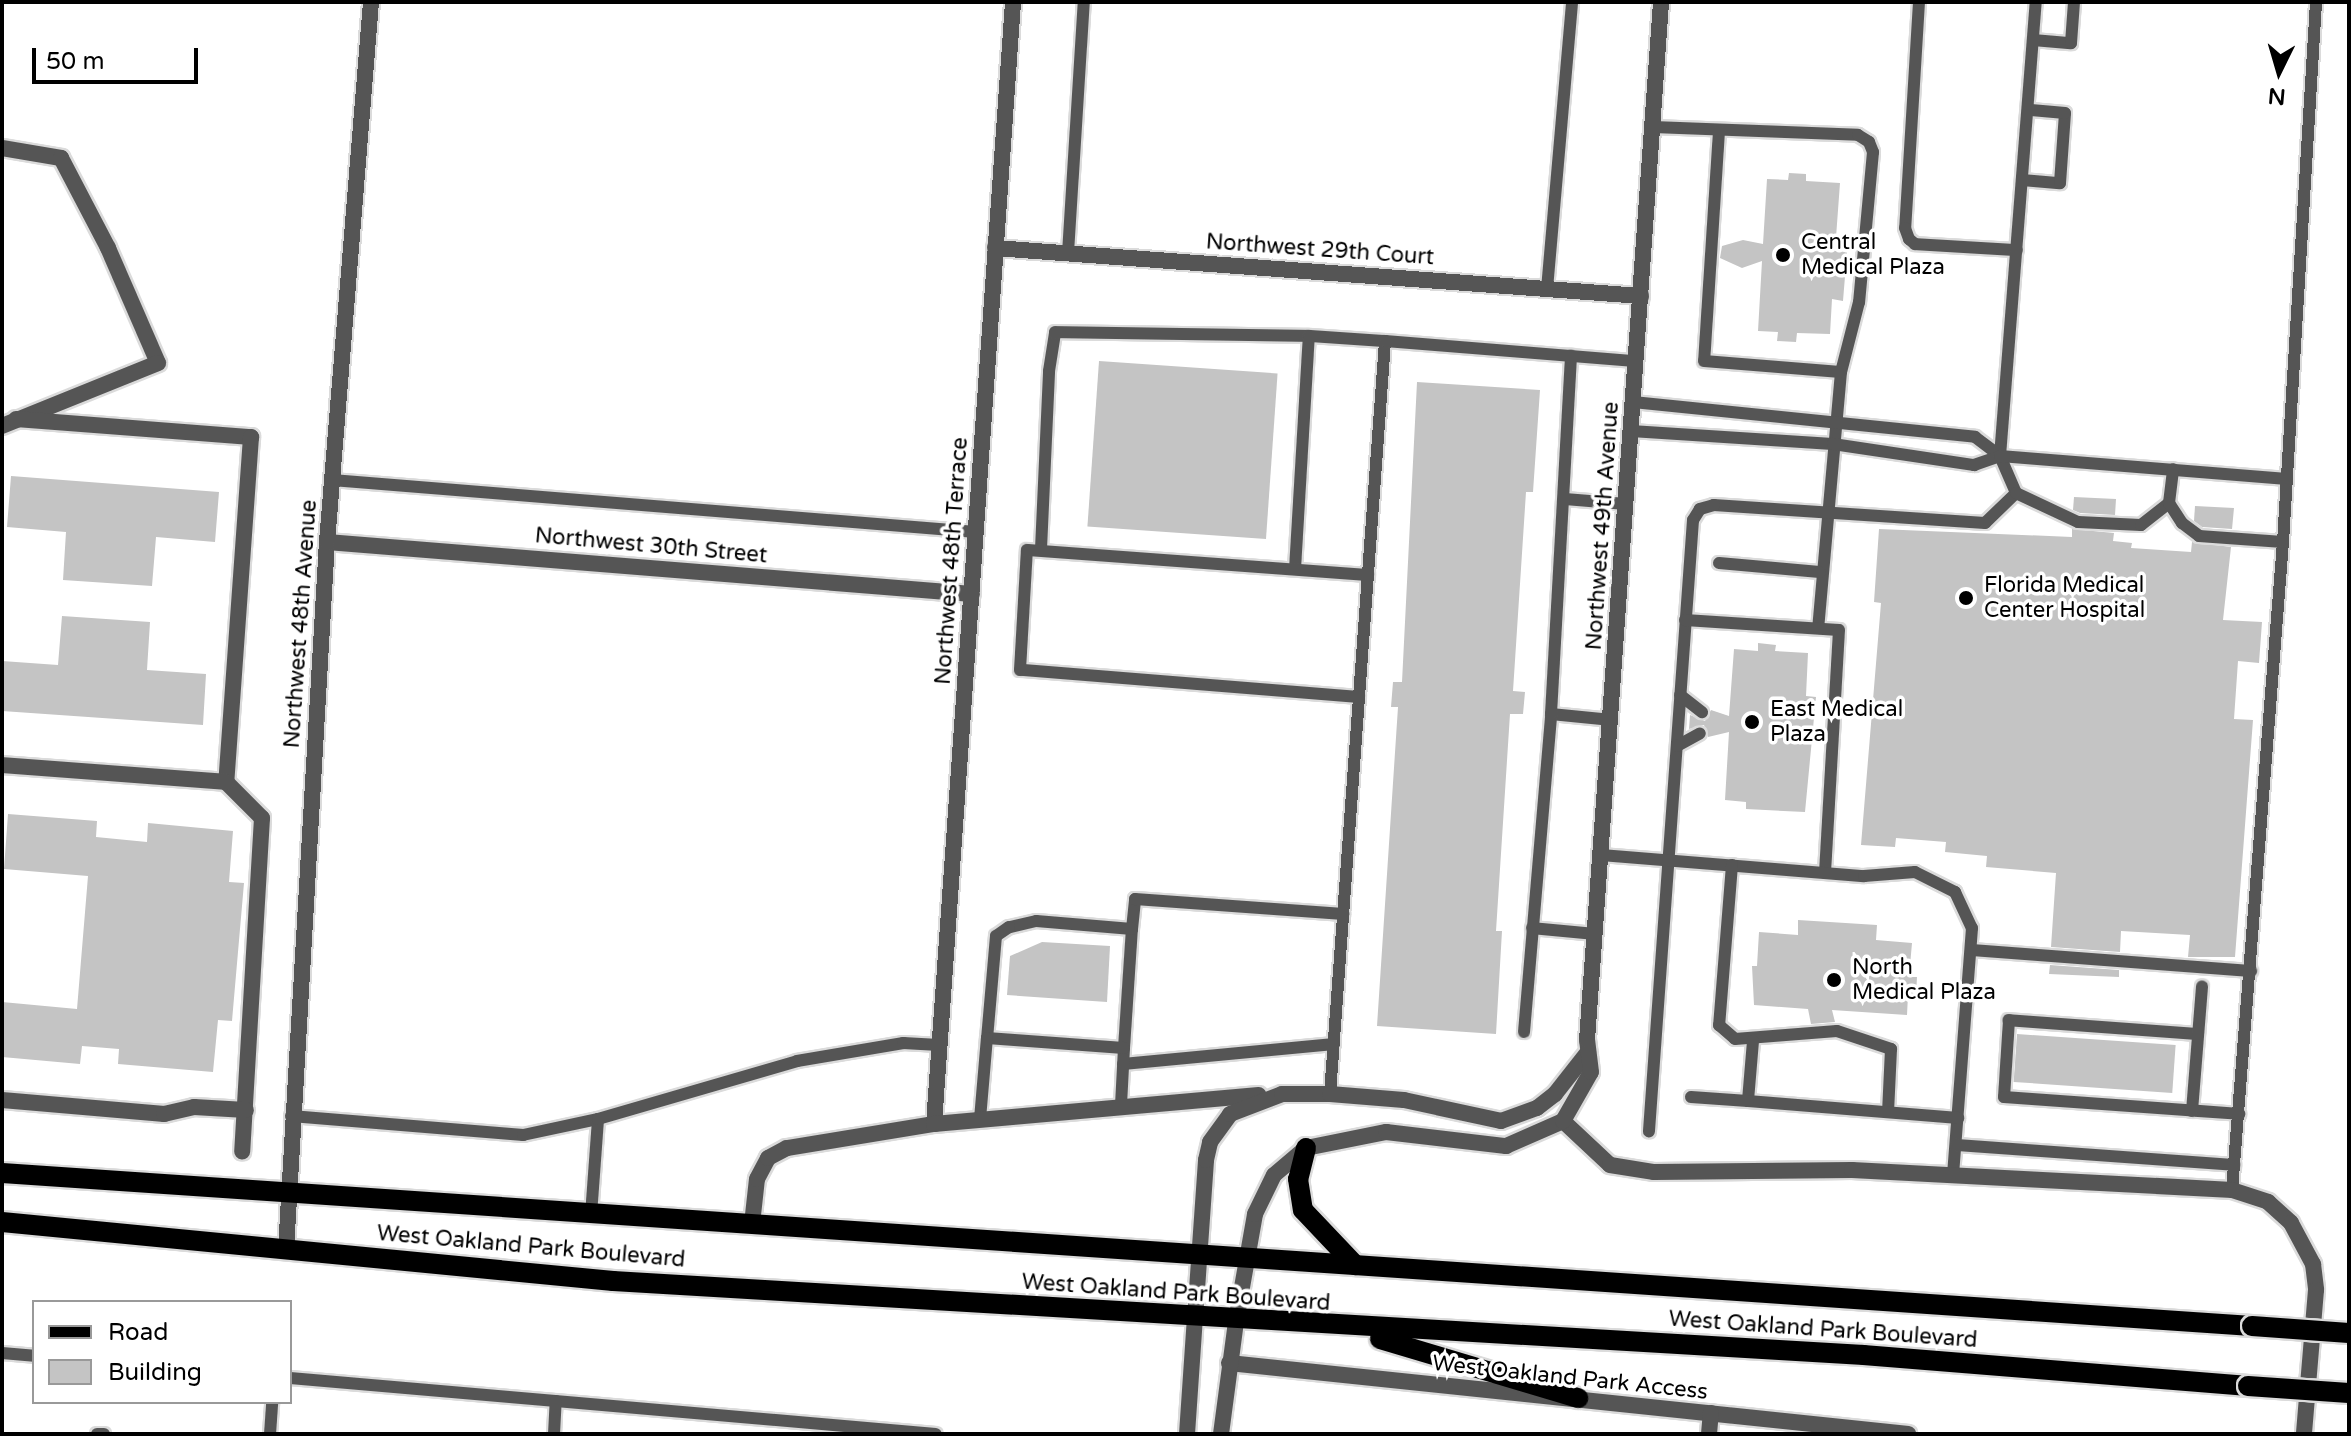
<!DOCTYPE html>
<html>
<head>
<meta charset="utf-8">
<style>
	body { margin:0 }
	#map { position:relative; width:2351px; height:1436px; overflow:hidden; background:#fff; font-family:"Varela Round",sans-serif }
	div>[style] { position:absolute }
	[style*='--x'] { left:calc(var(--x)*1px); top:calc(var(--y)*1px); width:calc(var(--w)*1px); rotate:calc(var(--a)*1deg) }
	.building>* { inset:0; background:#c4c4c4; transform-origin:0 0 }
	.roads { filter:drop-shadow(2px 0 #dbdbdb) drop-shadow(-2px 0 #dbdbdb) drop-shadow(0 2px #dbdbdb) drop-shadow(0 -2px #dbdbdb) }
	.service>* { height:12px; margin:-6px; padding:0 6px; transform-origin:6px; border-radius:6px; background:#555 }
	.minor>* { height:16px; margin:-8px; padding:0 8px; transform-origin:8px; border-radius:8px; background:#555 }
	.tertiary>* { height:16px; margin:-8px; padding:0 8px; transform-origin:8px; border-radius:8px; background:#555 }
	.primary>* { height:20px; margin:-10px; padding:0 10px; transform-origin:10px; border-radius:10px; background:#000 }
	.bridges { filter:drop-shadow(2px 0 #dbdbdb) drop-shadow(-2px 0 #dbdbdb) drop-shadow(0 2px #dbdbdb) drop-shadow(0 -2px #dbdbdb) }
	.primary-bridge>* { height:20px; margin:-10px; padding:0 10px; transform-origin:10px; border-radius:10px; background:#000 }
	.dots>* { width:22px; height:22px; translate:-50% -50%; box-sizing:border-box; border:4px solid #fff; border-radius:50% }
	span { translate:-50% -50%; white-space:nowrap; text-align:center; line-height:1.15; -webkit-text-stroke:7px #fff; paint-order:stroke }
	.poi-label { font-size:22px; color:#000 }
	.left { translate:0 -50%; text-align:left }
	.street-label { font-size:22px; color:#000 }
	.frame { position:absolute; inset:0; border:4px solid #000; pointer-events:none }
	.legend { position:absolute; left:32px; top:1300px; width:260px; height:104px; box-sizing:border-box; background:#fff; border:2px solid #999; margin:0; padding:10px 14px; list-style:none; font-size:24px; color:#000 }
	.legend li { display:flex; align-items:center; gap:16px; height:40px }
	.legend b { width:40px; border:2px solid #999 }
	.north { position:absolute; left:2239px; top:32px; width:80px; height:80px; -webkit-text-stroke:6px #fff; paint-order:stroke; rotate:185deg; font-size:22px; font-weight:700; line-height:32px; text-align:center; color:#000 }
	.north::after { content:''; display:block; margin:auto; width:28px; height:36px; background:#000; clip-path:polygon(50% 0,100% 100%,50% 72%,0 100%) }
	.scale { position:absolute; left:32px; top:48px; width:166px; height:36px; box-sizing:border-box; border:4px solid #000; border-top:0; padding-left:10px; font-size:24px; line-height:28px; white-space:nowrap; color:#000; -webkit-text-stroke:6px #fff; paint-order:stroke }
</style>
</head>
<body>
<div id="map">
	<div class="building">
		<div style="clip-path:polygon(1789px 173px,1806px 174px,1806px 181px,1840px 183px,1835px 251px,1847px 252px,1843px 301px,1832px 299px,1830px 334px,1797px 333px,1796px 342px,1777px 341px,1778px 332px,1758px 331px,1762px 261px,1742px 268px,1720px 258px,1722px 246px,1743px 240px,1763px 244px,1767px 179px,1788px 180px)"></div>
		<div style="left:1099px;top:361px;width:179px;height:166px;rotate:4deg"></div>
		<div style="clip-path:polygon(1417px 382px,1540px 390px,1533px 492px,1526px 492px,1513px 691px,1525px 692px,1523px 714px,1510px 714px,1496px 931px,1502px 931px,1496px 1034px,1377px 1026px,1398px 707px,1391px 707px,1393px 682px,1402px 682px)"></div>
		<div style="clip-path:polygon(11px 476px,219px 492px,215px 542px,156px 537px,152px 586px,63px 580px,66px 532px,7px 527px)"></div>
		<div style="clip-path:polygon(2074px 497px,2116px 499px,2115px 515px,2080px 513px,2073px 510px)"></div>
		<div style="clip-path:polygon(2195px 506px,2234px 508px,2232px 529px,2202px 527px,2194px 521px)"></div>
		<div style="clip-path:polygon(1879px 529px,2072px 537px,2072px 529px,2114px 533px,2113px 541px,2132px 543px,2131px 548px,2191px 552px,2192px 542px,2231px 547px,2223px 620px,2262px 622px,2259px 663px,2238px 661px,2234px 719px,2253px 720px,2235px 957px,2188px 957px,2190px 935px,2121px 931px,2120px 952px,2051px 947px,2056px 873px,1986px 867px,1987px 856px,1945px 852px,1946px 842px,1896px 838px,1895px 847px,1861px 845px,1881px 603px,1874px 602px)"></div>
		<div style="clip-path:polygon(62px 616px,150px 622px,147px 670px,206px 674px,203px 725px,2px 711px,2px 661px,58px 665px)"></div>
		<div style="clip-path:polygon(1758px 643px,1776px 645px,1775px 651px,1808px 653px,1806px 696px,1816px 697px,1805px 812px,1746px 809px,1746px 802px,1725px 800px,1729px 732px,1708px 737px,1704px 725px,1689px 729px,1690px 715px,1705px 721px,1711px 710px,1729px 716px,1734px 649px,1758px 651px)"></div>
		<div style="clip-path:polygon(8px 814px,97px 821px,96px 837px,147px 842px,148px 823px,233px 831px,229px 882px,244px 883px,232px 1021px,218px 1020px,213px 1072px,118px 1064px,119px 1049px,82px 1046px,80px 1064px,2px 1057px,2px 1002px,77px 1009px,88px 876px,4px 869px)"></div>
		<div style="clip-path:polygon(1798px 920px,1877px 925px,1876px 940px,1912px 943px,1909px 977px,1917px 977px,1916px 995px,1908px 995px,1907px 1015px,1832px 1010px,1835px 1022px,1811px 1024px,1808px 1009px,1754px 1005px,1752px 966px,1757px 966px,1759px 932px,1798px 935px)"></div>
		<div style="clip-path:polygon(1042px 942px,1110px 946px,1107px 1002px,1007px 995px,1010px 956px)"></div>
		<div style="clip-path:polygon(2050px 965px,2119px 970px,2119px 977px,2049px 974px)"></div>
		<div style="left:2017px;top:1034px;width:159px;height:48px;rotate:4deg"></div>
	</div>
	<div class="roads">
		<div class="service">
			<div style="--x:1919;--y:2;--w:226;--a:93.5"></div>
			<div style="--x:1905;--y:228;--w:12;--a:70"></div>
			<div style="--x:1909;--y:239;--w:8;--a:40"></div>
			<div style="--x:1915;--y:244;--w:102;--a:3.4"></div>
			<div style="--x:2033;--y:40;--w:38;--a:5"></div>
			<div style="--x:2071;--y:43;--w:41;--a:-85.8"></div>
			<div style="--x:1653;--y:127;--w:205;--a:2.2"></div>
			<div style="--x:1858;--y:135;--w:13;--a:32"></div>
			<div style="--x:1869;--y:142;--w:11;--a:68"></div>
			<div style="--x:1873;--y:152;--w:151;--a:95.3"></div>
			<div style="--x:1859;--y:302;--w:72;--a:104.4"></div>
			<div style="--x:1841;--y:372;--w:257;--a:95.1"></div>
			<div style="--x:1719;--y:131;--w:230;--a:93.7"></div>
			<div style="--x:1704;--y:361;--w:137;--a:4.6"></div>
			<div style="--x:2022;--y:180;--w:38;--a:5"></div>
			<div style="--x:2060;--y:183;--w:70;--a:-85.9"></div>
			<div style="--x:2065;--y:113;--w:37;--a:-175"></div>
			<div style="--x:1068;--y:253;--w:252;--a:-86.4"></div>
			<div style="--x:1547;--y:289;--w:288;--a:-85"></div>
			<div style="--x:1633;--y:402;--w:344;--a:5.8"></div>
			<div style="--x:1975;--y:437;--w:31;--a:37"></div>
			<div style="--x:2000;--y:456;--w:40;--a:66.6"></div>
			<div style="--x:2016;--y:493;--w:43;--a:135.9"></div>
			<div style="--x:1985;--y:523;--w:272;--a:-176.2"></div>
			<div style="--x:1714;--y:505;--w:15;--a:164"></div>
			<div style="--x:1700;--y:509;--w:13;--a:122"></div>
			<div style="--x:1693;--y:520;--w:613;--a:94.12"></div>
			<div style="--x:1631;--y:431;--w:202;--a:3.7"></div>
			<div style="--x:1833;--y:444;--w:143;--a:8.5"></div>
			<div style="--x:1974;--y:465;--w:28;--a:-19"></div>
			<div style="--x:2000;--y:456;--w:455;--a:-85.5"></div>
			<div style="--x:2000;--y:456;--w:288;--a:4.6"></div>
			<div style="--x:332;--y:480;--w:646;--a:4.62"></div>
			<div style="--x:2016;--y:493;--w:68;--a:25.1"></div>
			<div style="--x:2078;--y:522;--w:63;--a:2.7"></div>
			<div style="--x:2141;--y:525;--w:36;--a:-38"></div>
			<div style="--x:2169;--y:503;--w:34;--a:-83"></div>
			<div style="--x:1565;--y:499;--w:61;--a:4.7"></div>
			<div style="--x:2169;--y:503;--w:24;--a:57"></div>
			<div style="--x:2182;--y:523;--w:21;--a:37"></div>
			<div style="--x:2199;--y:536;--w:84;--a:4.1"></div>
			<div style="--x:1041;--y:549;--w:178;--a:-87.4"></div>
			<div style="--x:1049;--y:371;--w:39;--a:-81"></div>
			<div style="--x:1055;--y:332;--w:254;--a:0.9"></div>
			<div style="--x:1719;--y:563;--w:101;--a:5.1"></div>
			<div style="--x:1295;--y:569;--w:233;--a:-86.6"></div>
			<div style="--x:1309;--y:336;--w:76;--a:3.8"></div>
			<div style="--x:1685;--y:620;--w:154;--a:3.7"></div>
			<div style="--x:1839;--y:630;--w:243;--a:93.3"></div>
			<div style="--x:1680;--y:695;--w:28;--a:38"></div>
			<div style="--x:1359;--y:697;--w:340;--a:-175.4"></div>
			<div style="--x:1020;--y:670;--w:120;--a:-86.7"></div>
			<div style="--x:1027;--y:550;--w:342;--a:4.2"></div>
			<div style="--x:1551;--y:714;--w:61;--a:5.6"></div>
			<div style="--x:1677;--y:746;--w:26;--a:-29"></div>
			<div style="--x:1601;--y:855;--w:264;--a:4.6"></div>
			<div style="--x:1864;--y:876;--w:51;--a:-4.5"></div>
			<div style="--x:1915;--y:872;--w:45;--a:26.6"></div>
			<div style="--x:1955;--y:892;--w:40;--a:65"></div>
			<div style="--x:1972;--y:928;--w:249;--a:94.4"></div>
			<div style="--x:1732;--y:865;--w:161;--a:94.6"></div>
			<div style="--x:1719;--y:1025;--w:21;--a:41"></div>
			<div style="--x:1735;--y:1039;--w:102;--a:-4.5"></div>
			<div style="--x:1837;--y:1031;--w:57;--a:18.4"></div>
			<div style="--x:1891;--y:1049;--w:63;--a:92.7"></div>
			<div style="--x:1532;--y:928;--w:63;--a:5.4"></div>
			<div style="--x:1132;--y:929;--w:30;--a:-84"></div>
			<div style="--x:1135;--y:899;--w:209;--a:4.1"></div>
			<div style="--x:1971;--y:950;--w:281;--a:4.3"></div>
			<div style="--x:1524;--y:1032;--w:319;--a:-85.1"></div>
			<div style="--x:1551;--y:714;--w:359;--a:-86.8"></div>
			<div style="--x:2198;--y:1034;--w:190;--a:-175.8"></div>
			<div style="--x:2009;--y:1020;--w:77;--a:93.7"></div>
			<div style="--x:2004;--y:1097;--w:236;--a:4.1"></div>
			<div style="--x:1753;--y:1041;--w:60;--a:94.8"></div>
			<div style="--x:1748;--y:1101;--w:211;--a:4.6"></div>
			<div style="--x:1123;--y:1064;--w:212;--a:-5.4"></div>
			<div style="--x:1330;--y:1094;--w:755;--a:-85.82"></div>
			<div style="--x:1385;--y:341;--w:251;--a:4.6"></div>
			<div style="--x:1691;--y:1097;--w:57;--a:4"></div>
			<div style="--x:1121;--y:1105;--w:57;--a:-87"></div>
			<div style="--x:1124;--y:1048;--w:119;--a:-86.2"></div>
			<div style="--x:1132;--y:929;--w:96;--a:-175.2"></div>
			<div style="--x:1036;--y:921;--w:28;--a:167"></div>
			<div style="--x:1009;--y:927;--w:16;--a:145"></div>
			<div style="--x:996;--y:936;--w:102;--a:95"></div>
			<div style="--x:987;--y:1038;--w:137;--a:4.2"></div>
			<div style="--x:2192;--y:1111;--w:125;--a:-85.4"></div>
			<div style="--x:291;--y:1116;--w:233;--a:4.7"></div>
			<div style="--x:523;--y:1135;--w:77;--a:-12"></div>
			<div style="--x:980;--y:1119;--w:81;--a:-85.1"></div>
			<div style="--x:1956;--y:1145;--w:279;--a:4.1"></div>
			<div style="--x:2232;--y:1190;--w:650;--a:-85.5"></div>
			<div style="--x:2283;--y:542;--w:541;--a:-86.5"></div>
			<div style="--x:591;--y:1215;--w:96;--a:-85.8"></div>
			<div style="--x:598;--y:1119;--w:207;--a:-16.2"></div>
			<div style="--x:797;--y:1061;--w:108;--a:-9.6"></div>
			<div style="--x:903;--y:1043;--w:36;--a:3"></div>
			<div style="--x:2;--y:1353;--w:32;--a:5"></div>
			<div style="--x:290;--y:1378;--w:648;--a:4.95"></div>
			<div style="--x:97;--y:1434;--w:7;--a:0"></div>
			<div style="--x:270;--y:1434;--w:32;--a:-86"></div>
			<div style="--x:554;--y:1434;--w:33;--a:-87"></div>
		</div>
		<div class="minor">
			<div style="--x:2;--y:148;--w:60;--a:9.6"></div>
			<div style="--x:61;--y:158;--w:102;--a:62.4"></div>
			<div style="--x:108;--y:248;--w:125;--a:66.5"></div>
			<div style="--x:158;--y:363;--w:168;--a:158"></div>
			<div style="--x:995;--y:248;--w:648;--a:4.25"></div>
			<div style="--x:16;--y:419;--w:236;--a:4.4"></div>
			<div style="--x:251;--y:437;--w:346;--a:94.1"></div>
			<div style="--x:226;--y:782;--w:51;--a:45"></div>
			<div style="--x:262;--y:818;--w:334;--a:93.4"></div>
			<div style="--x:327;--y:542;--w:647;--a:4.61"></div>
			<div style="--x:2;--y:765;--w:225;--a:4.3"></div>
			<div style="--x:2;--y:1100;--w:163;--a:4.9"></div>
			<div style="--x:164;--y:1114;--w:31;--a:-13"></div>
			<div style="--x:194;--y:1107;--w:52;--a:3.3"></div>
			<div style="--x:1563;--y:1121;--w:64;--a:43.1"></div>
			<div style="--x:1610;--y:1165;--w:45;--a:9"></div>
			<div style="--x:1654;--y:1172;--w:198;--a:-0.6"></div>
			<div style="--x:1852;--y:1170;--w:381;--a:3"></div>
			<div style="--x:2232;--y:1190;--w:38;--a:18"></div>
			<div style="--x:2268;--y:1202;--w:31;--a:42"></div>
			<div style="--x:2291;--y:1223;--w:47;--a:61.8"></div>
			<div style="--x:2313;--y:1264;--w:26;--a:83"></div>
			<div style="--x:2316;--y:1290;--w:144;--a:94.8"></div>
			<div style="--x:934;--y:1124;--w:1125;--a:-85.97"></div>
			<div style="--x:286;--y:1250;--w:709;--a:-86.69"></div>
			<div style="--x:327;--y:542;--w:542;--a:-85.34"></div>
			<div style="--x:1229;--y:1363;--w:683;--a:5.97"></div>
			<div style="--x:1187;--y:1434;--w:116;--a:-86.1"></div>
			<div style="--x:1221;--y:1434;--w:114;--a:-82.4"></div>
			<div style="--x:1709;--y:1434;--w:21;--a:-85"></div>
		</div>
		<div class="tertiary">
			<div style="--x:752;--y:1224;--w:45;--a:-83.7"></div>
			<div style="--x:757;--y:1179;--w:24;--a:-62"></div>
			<div style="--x:768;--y:1158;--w:21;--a:-28"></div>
			<div style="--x:787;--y:1148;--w:149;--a:-9.3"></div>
			<div style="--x:934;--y:1124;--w:326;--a:-5.1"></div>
			<div style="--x:1195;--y:1318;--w:158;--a:-86"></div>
			<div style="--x:1206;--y:1160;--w:18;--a:-77"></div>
			<div style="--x:1210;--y:1142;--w:34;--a:-54"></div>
			<div style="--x:1230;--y:1114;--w:56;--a:-21"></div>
			<div style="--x:1282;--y:1094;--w:48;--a:0"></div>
			<div style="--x:1330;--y:1094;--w:74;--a:4.6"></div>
			<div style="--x:1404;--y:1100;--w:99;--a:12.2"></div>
			<div style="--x:1501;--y:1121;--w:38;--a:-20"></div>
			<div style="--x:1537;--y:1108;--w:23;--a:-38"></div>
			<div style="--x:1555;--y:1094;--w:53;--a:-51.8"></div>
			<div style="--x:1236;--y:1321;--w:109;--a:-79.9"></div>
			<div style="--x:1255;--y:1214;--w:43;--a:-64"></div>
			<div style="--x:1274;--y:1175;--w:42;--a:-40.2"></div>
			<div style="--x:1306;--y:1148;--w:82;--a:-11.3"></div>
			<div style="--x:1386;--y:1132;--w:121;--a:6.7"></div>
			<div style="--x:1506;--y:1146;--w:62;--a:-23.7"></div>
			<div style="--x:1563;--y:1121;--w:56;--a:-60.3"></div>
			<div style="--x:1591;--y:1072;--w:32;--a:-97"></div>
			<div style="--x:1587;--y:1040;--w:1041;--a:-85.92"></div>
		</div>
		<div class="primary">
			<div style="--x:1306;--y:1148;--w:32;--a:104"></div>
			<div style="--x:1298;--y:1179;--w:31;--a:81"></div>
			<div style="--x:1303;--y:1210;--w:76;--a:46.6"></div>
			<div style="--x:2;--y:1173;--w:2255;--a:3.89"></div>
			<div style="--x:2;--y:1222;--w:614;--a:5.52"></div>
			<div style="--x:613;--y:1281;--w:1253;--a:3.39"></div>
			<div style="--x:1864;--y:1355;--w:385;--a:4.6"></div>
			<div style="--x:1380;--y:1339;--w:207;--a:16.6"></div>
		</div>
	</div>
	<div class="bridges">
		<div class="primary-bridge">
			<div style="--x:2252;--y:1326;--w:97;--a:4.1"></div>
			<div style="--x:2248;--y:1386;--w:101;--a:4"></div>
		</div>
	</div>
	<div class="dots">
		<div style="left:1783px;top:255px;background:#000"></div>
		<div style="left:1966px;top:598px;background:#000"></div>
		<div style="left:1752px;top:722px;background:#000"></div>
		<div style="left:1834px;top:980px;background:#000"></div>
	</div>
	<div class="poi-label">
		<span class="left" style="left:1801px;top:255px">Central<br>Medical Plaza</span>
		<span class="left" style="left:1984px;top:598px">Florida Medical<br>Center Hospital</span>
		<span class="left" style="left:1770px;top:722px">East Medical<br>Plaza</span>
		<span class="left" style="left:1852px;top:980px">North<br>Medical Plaza</span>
	</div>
	<div class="street-label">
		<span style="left:1320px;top:250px;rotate:4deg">Northwest 29th Court</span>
		<span style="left:1603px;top:526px;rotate:-86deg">Northwest 49th Avenue</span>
		<span style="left:651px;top:546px;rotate:5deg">Northwest 30th Street</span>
		<span style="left:952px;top:561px;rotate:-86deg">Northwest 48th Terrace</span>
		<span style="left:301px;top:624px;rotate:-86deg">Northwest 48th Avenue</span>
		<span style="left:531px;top:1247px;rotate:5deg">West Oakland Park Boulevard</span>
		<span style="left:1176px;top:1293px;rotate:4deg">West Oakland Park Boulevard</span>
		<span style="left:1823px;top:1330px;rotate:4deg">West Oakland Park Boulevard</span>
		<span style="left:1570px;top:1378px;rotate:6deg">West Oakland Park Access</span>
	</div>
	<div class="frame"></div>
	<ul class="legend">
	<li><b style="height:10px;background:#000"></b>Road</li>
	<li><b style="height:22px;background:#c4c4c4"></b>Building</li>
	</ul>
	<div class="north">N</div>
	<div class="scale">50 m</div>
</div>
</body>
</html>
